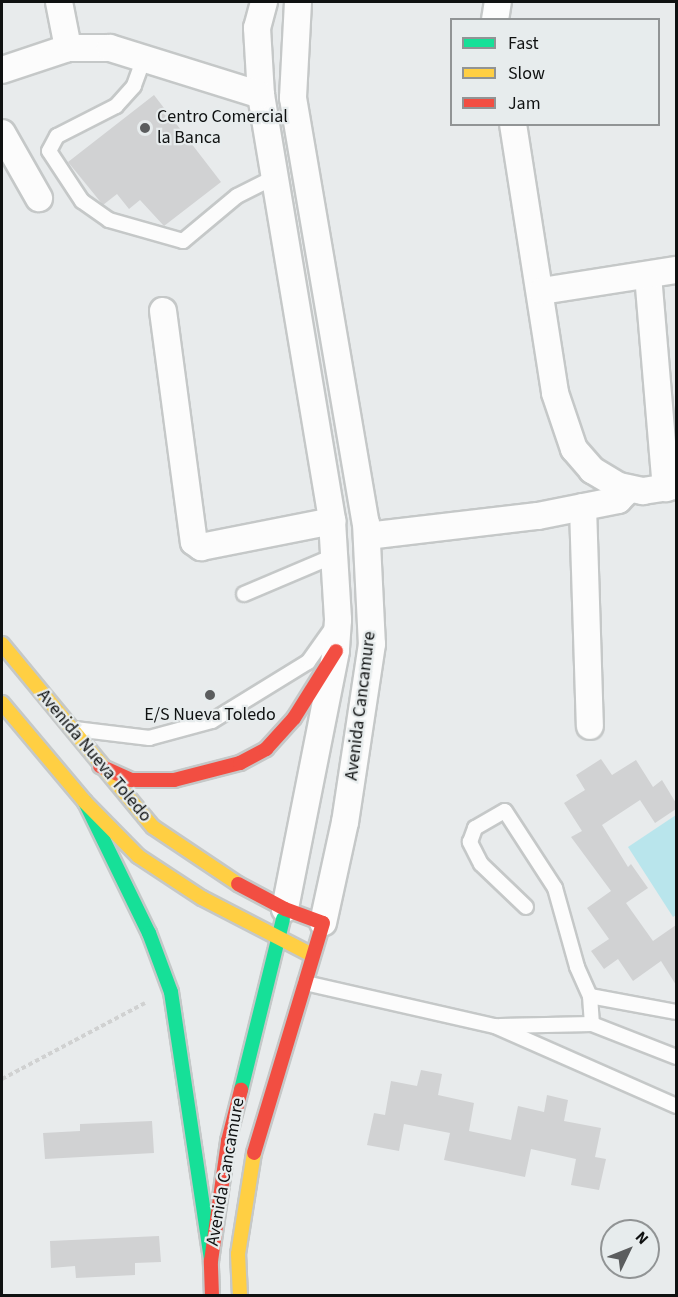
<!DOCTYPE html>
<html>
<head>
<meta charset="utf-8">
<style>
	body { margin:0 }
	#map { position:relative; width:678px; height:1297px; overflow:hidden; background:#e8ebec; font-family:"Source Sans 3",sans-serif }
	div>[style] { position:absolute }
	[style*='--x'] { left:calc(var(--x)*1px); top:calc(var(--y)*1px); width:calc(var(--w)*1px); rotate:calc(var(--a)*1deg) }
	.green>* { inset:0; background:#b9e5ec }
	.building>* { inset:0; background:#d1d2d3 }
	.path>* { height:4px; margin-top:-2px; transform-origin:0; background:repeating-linear-gradient(90deg,#d0d1d1 0 4.5px,transparent 0 7.5px) }
	.roads { filter:drop-shadow(2px 0 #c5c8c8) drop-shadow(-2px 0 #c5c8c8) drop-shadow(0 2px #c5c8c8) drop-shadow(0 -2px #c5c8c8) }
	.lane>* { height:14px; margin:-7px; padding:0 7px; transform-origin:7px; border-radius:7px; background:#fcfcfc }
	.street>* { height:26px; margin:-13px; padding:0 13px; transform-origin:13px; border-radius:13px; background:#fcfcfc }
	.fast>* { height:14px; margin:-7px; padding:0 7px; transform-origin:7px; border-radius:7px; background:#16e098 }
	.slow>* { height:14px; margin:-7px; padding:0 7px; transform-origin:7px; border-radius:7px; background:#ffcf43 }
	.jam>* { height:14px; margin:-7px; padding:0 7px; transform-origin:7px; border-radius:7px; background:#f24e42 }
	.dots>* { width:16px; height:16px; translate:-50% -50%; box-sizing:border-box; border:3px solid #e7eced; border-radius:50% }
	span { translate:-50% -50%; white-space:nowrap; text-align:center; line-height:1.15; -webkit-text-stroke:4.5px #e7eced; paint-order:stroke }
	.poi-label { font-size:18px; color:#0f1111 }
	.left { translate:0 -50%; text-align:left }
	.street-label { font-size:18px; color:#0f1111 }
	.frame { position:absolute; inset:0; border:3px solid #0f1111; pointer-events:none }
	.legend { position:absolute; left:450px; top:18px; width:210px; height:108px; box-sizing:border-box; background:#e7eced; border:2px solid #919495; margin:0; padding:8px 10px; list-style:none; font-size:18px; color:#0f1111 }
	.legend li { display:flex; align-items:center; gap:12px; height:30px }
	.legend b { width:30px; border:2px solid #919495 }
	.north { position:absolute; left:600px; top:1219px; width:60px; height:60px; box-sizing:border-box; background:#e7eced; border:2px solid #919495; border-radius:50%; rotate:47deg; font-size:16px; font-weight:700; line-height:24px; text-align:center; color:#0f1111 }
	.north::after { content:''; display:block; margin:auto; width:21px; height:27px; background:#5b5d5e; clip-path:polygon(50% 0,100% 100%,50% 72%,0 100%) }
</style>
</head>
<body>
<div id="map">
	<div class="green">
		<div style="clip-path:polygon(676px 815px,676px 915px,673px 917px,628px 847px)"></div>
	</div>
	<div class="building">
		<div style="clip-path:polygon(154px 95px,221px 182px,164px 226px,140px 200px,129px 209px,117px 194px,103px 205px,68px 162px)"></div>
		<div style="clip-path:polygon(601px 759px,612px 775px,636px 760px,653px 787px,662px 780px,676px 803px,676px 809px,655px 823px,640px 800px,602px 825px,628px 867px,631px 864px,648px 888px,626px 903px,653px 941px,676px 925px,676px 985px,661px 961px,633px 981px,618px 959px,604px 969px,591px 951px,609px 939px,587px 908px,611px 891px,571px 837px,582px 831px,564px 803px,585px 790px,576px 775px)"></div>
		<div style="clip-path:polygon(421px 1070px,442px 1074px,438px 1095px,474px 1103px,469px 1131px,511px 1140px,518px 1106px,544px 1112px,547px 1095px,568px 1100px,564px 1121px,601px 1128px,595px 1157px,606px 1159px,599px 1190px,571px 1185px,576px 1159px,531px 1149px,525px 1177px,444px 1160px,450px 1133px,404px 1124px,399px 1151px,367px 1145px,374px 1113px,385px 1115px,391px 1081px,417px 1086px)"></div>
		<div style="clip-path:polygon(152px 1121px,154px 1153px,45px 1159px,43px 1133px,80px 1131px,80px 1124px)"></div>
		<div style="clip-path:polygon(159px 1236px,161px 1262px,135px 1263px,135px 1275px,76px 1278px,75px 1266px,51px 1268px,50px 1241px)"></div>
	</div>
	<div class="path">
		<div style="--x:2;--y:1079;--w:162;--a:-28"></div>
	</div>
	<div class="roads">
		<div class="lane">
			<div style="--x:144;--y:58;--w:30;--a:110"></div>
			<div style="--x:134;--y:86;--w:27;--a:132"></div>
			<div style="--x:116;--y:106;--w:66;--a:153"></div>
			<div style="--x:57;--y:136;--w:17;--a:118"></div>
			<div style="--x:49;--y:151;--w:60;--a:56.6"></div>
			<div style="--x:82;--y:201;--w:33;--a:35"></div>
			<div style="--x:109;--y:220;--w:77;--a:15.8"></div>
			<div style="--x:183;--y:241;--w:70;--a:-39.8"></div>
			<div style="--x:237;--y:196;--w:45;--a:-26.6"></div>
			<div style="--x:244;--y:594;--w:100;--a:-23"></div>
			<div style="--x:75;--y:729;--w:75;--a:6.9"></div>
			<div style="--x:149;--y:738;--w:65;--a:-15.1"></div>
			<div style="--x:212;--y:721;--w:113;--a:-31.6"></div>
			<div style="--x:308;--y:662;--w:47;--a:-54.6"></div>
			<div style="--x:526;--y:907;--w:62;--a:-136.3"></div>
			<div style="--x:481;--y:864;--w:25;--a:-117"></div>
			<div style="--x:470;--y:842;--w:15;--a:-70"></div>
			<div style="--x:475;--y:828;--w:34;--a:-30"></div>
			<div style="--x:505;--y:811;--w:92;--a:57"></div>
			<div style="--x:555;--y:888;--w:82;--a:74.4"></div>
			<div style="--x:577;--y:967;--w:32;--a:66"></div>
			<div style="--x:590;--y:996;--w:28;--a:86"></div>
			<div style="--x:305;--y:983;--w:195;--a:12.8"></div>
			<div style="--x:495;--y:1026;--w:198;--a:23.8"></div>
			<div style="--x:590;--y:996;--w:87;--a:10.5"></div>
			<div style="--x:500;--y:1026;--w:92;--a:-1.2"></div>
			<div style="--x:592;--y:1024;--w:90;--a:21.4"></div>
		</div>
		<div class="street">
			<div style="--x:59;--y:2;--w:47;--a:78.9"></div>
			<div style="--x:264;--y:2;--w:27;--a:105"></div>
			<div style="--x:257;--y:28;--w:67;--a:86.6"></div>
			<div style="--x:261;--y:95;--w:432;--a:80.5"></div>
			<div style="--x:332;--y:521;--w:99;--a:86.5"></div>
			<div style="--x:338;--y:620;--w:31;--a:94"></div>
			<div style="--x:336;--y:651;--w:263;--a:101.2"></div>
			<div style="--x:298;--y:2;--w:96;--a:93"></div>
			<div style="--x:293;--y:98;--w:431;--a:80.3"></div>
			<div style="--x:366;--y:523;--w:121;--a:87.2"></div>
			<div style="--x:372;--y:644;--w:180;--a:98.6"></div>
			<div style="--x:345;--y:822;--w:103;--a:102.3"></div>
			<div style="--x:495;--y:20;--w:18;--a:-81"></div>
			<div style="--x:2;--y:70;--w:70;--a:-18.4"></div>
			<div style="--x:68;--y:48;--w:42;--a:0"></div>
			<div style="--x:110;--y:48;--w:158;--a:17.3"></div>
			<div style="--x:513;--y:124;--w:272;--a:81.1"></div>
			<div style="--x:555;--y:393;--w:59;--a:71.3"></div>
			<div style="--x:574;--y:449;--w:28;--a:49"></div>
			<div style="--x:592;--y:470;--w:31;--a:31"></div>
			<div style="--x:619;--y:486;--w:25;--a:12"></div>
			<div style="--x:643;--y:491;--w:33;--a:-9"></div>
			<div style="--x:2;--y:133;--w:75;--a:60.4"></div>
			<div style="--x:648;--y:275;--w:214;--a:85.2"></div>
			<div style="--x:542;--y:291;--w:136;--a:-8.9"></div>
			<div style="--x:163;--y:311;--w:233;--a:82.4"></div>
			<div style="--x:194;--y:542;--w:9;--a:36"></div>
			<div style="--x:201;--y:547;--w:134;--a:-11.2"></div>
			<div style="--x:583;--y:507;--w:219;--a:88.2"></div>
			<div style="--x:367;--y:536;--w:172;--a:-6.7"></div>
			<div style="--x:538;--y:516;--w:82;--a:-11.3"></div>
			<div style="--x:618;--y:500;--w:16;--a:-45"></div>
		</div>
		<div class="fast">
			<div style="--x:85;--y:802;--w:146;--a:64"></div>
			<div style="--x:149;--y:933;--w:63;--a:69.6"></div>
			<div style="--x:171;--y:992;--w:272;--a:81.5"></div>
			<div style="--x:241;--y:1090;--w:176;--a:-76.2"></div>
		</div>
		<div class="slow">
			<div style="--x:2;--y:644;--w:237;--a:50.5"></div>
			<div style="--x:153;--y:827;--w:102;--a:33.8"></div>
			<div style="--x:2;--y:703;--w:129;--a:50"></div>
			<div style="--x:85;--y:802;--w:76;--a:45.5"></div>
			<div style="--x:138;--y:856;--w:77;--a:33.3"></div>
			<div style="--x:202;--y:898;--w:124;--a:27.4"></div>
			<div style="--x:240;--y:1296;--w:42;--a:-92.7"></div>
			<div style="--x:238;--y:1254;--w:102;--a:-81"></div>
		</div>
		<div class="jam">
			<div style="--x:100;--y:766;--w:34;--a:24"></div>
			<div style="--x:131;--y:780;--w:43;--a:0"></div>
			<div style="--x:174;--y:780;--w:68;--a:-14.4"></div>
			<div style="--x:240;--y:763;--w:30;--a:-28"></div>
			<div style="--x:266;--y:749;--w:42;--a:-47.9"></div>
			<div style="--x:294;--y:718;--w:79;--a:-57.9"></div>
			<div style="--x:238;--y:884;--w:53;--a:28"></div>
			<div style="--x:285;--y:909;--w:40;--a:20.2"></div>
			<div style="--x:323;--y:923;--w:240;--a:106.7"></div>
			<div style="--x:212;--y:1296;--w:35;--a:-92"></div>
			<div style="--x:211;--y:1261;--w:121;--a:-81.9"></div>
			<div style="--x:228;--y:1141;--w:53;--a:-75.7"></div>
		</div>
	</div>
	<div class="dots">
		<div style="left:145px;top:128px;background:#5b5d5e"></div>
		<div style="left:210px;top:695px;background:#5b5d5e"></div>
	</div>
	<div class="poi-label">
		<span class="left" style="left:157px;top:128px">Centro Comercial<br>la Banca</span>
		<span style="left:210px;top:715px">E/S Nueva Toledo</span>
	</div>
	<div class="street-label">
		<span style="left:361px;top:706px;rotate:-83deg">Avenida Cancamure</span>
		<span style="left:94px;top:756px;rotate:50deg">Avenida Nueva Toledo</span>
		<span style="left:226px;top:1172px;rotate:-80deg">Avenida Cancamure</span>
	</div>
	<div class="frame"></div>
	<ul class="legend">
	<li><b style="height:8px;background:#16e098"></b>Fast</li>
	<li><b style="height:8px;background:#ffcf43"></b>Slow</li>
	<li><b style="height:8px;background:#f24e42"></b>Jam</li>
	</ul>
	<div class="north">N</div>
</div>
</body>
</html>
